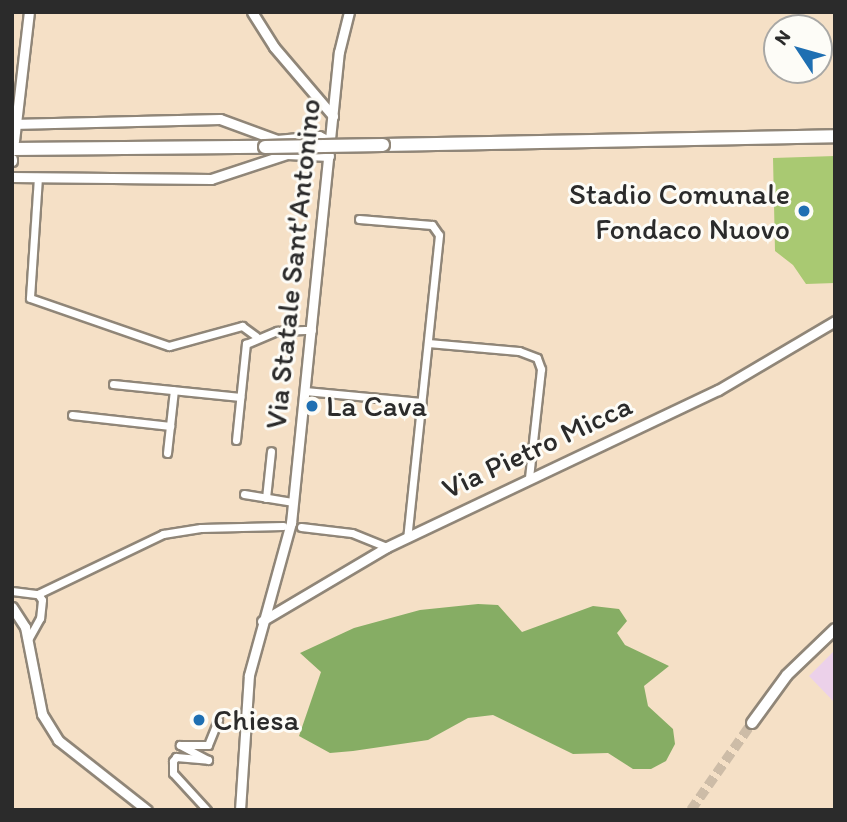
<!DOCTYPE html>
<html>
<head>
<meta charset="utf-8">
<style>
	body { margin:0 }
	#map { position:relative; width:847px; height:822px; overflow:hidden; background:#f5e0c6; font-family:Itim,sans-serif }
	div>[style] { position:absolute }
	[style*='--x'] { left:calc(var(--x)*1px); top:calc(var(--y)*1px); width:calc(var(--w)*1px); rotate:calc(var(--a)*1deg) }
	.built>* { inset:0; background:#ecd1ea }
	.green>* { inset:0; background:#a9c972 }
	.forest>* { inset:0; background:#86ad64 }
	.primary-tunnel>* { height:10px; margin-top:-5px; transform-origin:0; background:repeating-linear-gradient(90deg,#cdbca7 0 10px,transparent 0 15px) }
	.roads { filter:drop-shadow(2px 0 #908678) drop-shadow(-2px 0 #908678) drop-shadow(0 2px #908678) drop-shadow(0 -2px #908678) }
	.minor>* { height:7px; margin:-3.5px; padding:0 3.5px; transform-origin:3.5px; border-radius:3.5px; background:#fff }
	.tertiary>* { height:9px; margin:-4.5px; padding:0 4.5px; transform-origin:4.5px; border-radius:4.5px; background:#fff }
	.primary>* { height:10px; margin:-5px; padding:0 5px; transform-origin:5px; border-radius:5px; background:#fff }
	.motorway>* { height:12px; margin:-6px; padding:0 6px; transform-origin:6px; border-radius:6px; background:#fff }
	.bridges { filter:drop-shadow(2px 0 #908678) drop-shadow(-2px 0 #908678) drop-shadow(0 2px #908678) drop-shadow(0 -2px #908678) }
	.motorway-bridge>* { height:12px; margin:-6px; padding:0 6px; transform-origin:6px; border-radius:6px; background:#fff }
	.dots>* { width:19px; height:19px; translate:-50% -50%; box-sizing:border-box; border:4px solid #fdfcf7; border-radius:50% }
	span { translate:-50% -50%; white-space:nowrap; text-align:center; line-height:1.15; -webkit-text-stroke:6px #fdfcf7; paint-order:stroke }
	.poi-label { font-size:30px; color:#2b2b2b }
	.right { translate:-100% -50%; text-align:right }
	.left { translate:0 -50%; text-align:left }
	.street-label { font-size:30px; color:#2b2b2b }
	.frame { position:absolute; inset:0; border:14px solid #2b2b2b; pointer-events:none }
	.north { position:absolute; left:763px; top:14px; width:70px; height:70px; box-sizing:border-box; background:#fdfcf7; border:2px solid #a9a8a5; border-radius:50%; rotate:306deg; font-size:19px; font-weight:700; line-height:28px; text-align:center; color:#2b2b2b }
	.north::after { content:''; display:block; margin:auto; width:24px; height:32px; background:#1f6fb2; clip-path:polygon(50% 0,100% 100%,50% 72%,0 100%) }
</style>
</head>
<body>
<div id="map">
	<div class="built">
		<div style="clip-path:polygon(835px 650px,835px 703px,809px 676px)"></div>
	</div>
	<div class="green">
		<div style="clip-path:polygon(835px 156px,835px 283px,806px 284px,793px 265px,775px 251px,773px 158px)"></div>
	</div>
	<div class="forest">
		<div style="clip-path:polygon(478px 604px,498px 605px,522px 632px,593px 606px,619px 609px,627px 621px,617px 633px,625px 645px,669px 666px,644px 686px,648px 706px,673px 729px,675px 744px,666px 761px,651px 769px,633px 769px,608px 753px,573px 754px,493px 715px,468px 718px,428px 740px,353px 751px,330px 753px,299px 736px,321px 672px,300px 653px,354px 628px,420px 610px)"></div>
	</div>
	<div class="primary-tunnel">
		<div style="--x:691;--y:810;--w:106;--a:-55"></div>
	</div>
	<div class="roads">
		<div class="minor">
			<div style="--x:38;--y:177;--w:121;--a:93.8"></div>
			<div style="--x:30;--y:298;--w:147;--a:19.1"></div>
			<div style="--x:169;--y:346;--w:76;--a:-15.3"></div>
			<div style="--x:242;--y:326;--w:17;--a:36"></div>
			<div style="--x:359;--y:219;--w:73;--a:4.7"></div>
			<div style="--x:432;--y:225;--w:12;--a:55"></div>
			<div style="--x:439;--y:235;--w:304;--a:96"></div>
			<div style="--x:428;--y:343;--w:91;--a:5"></div>
			<div style="--x:519;--y:351;--w:19;--a:21"></div>
			<div style="--x:537;--y:358;--w:12;--a:70"></div>
			<div style="--x:541;--y:369;--w:109;--a:96.3"></div>
			<div style="--x:113;--y:384;--w:128;--a:5.8"></div>
			<div style="--x:305;--y:391;--w:117;--a:5.4"></div>
			<div style="--x:72;--y:415;--w:99;--a:6.4"></div>
			<div style="--x:236;--y:440;--w:97;--a:-84.1"></div>
			<div style="--x:246;--y:344;--w:34;--a:-23"></div>
			<div style="--x:277;--y:331;--w:35;--a:-2"></div>
			<div style="--x:167;--y:453;--w:63;--a:-83.7"></div>
			<div style="--x:244;--y:494;--w:50;--a:9.3"></div>
			<div style="--x:266;--y:498;--w:47;--a:-83.9"></div>
			<div style="--x:301;--y:527;--w:51;--a:6.7"></div>
			<div style="--x:352;--y:533;--w:38;--a:22"></div>
			<div style="--x:12;--y:591;--w:26;--a:7"></div>
			<div style="--x:38;--y:594;--w:7;--a:56"></div>
			<div style="--x:42;--y:600;--w:18;--a:96"></div>
			<div style="--x:40;--y:618;--w:25;--a:119"></div>
			<div style="--x:38;--y:594;--w:139;--a:-25.6"></div>
			<div style="--x:163;--y:534;--w:38;--a:-9"></div>
			<div style="--x:201;--y:528;--w:82;--a:-1.4"></div>
			<div style="--x:207;--y:810;--w:50;--a:-132.6"></div>
			<div style="--x:173;--y:773;--w:12;--a:-90"></div>
			<div style="--x:173;--y:761;--w:5;--a:-53"></div>
			<div style="--x:176;--y:757;--w:32;--a:5"></div>
			<div style="--x:208;--y:760;--w:32;--a:-152"></div>
			<div style="--x:180;--y:745;--w:28;--a:0"></div>
			<div style="--x:208;--y:745;--w:27;--a:-68"></div>
		</div>
		<div class="tertiary">
			<div style="--x:252;--y:12;--w:41;--a:57.8"></div>
			<div style="--x:274;--y:47;--w:91;--a:49.5"></div>
			<div style="--x:12;--y:124;--w:208;--a:-1.4"></div>
			<div style="--x:220;--y:119;--w:61;--a:20.2"></div>
			<div style="--x:277;--y:140;--w:42;--a:-5.4"></div>
			<div style="--x:319;--y:136;--w:13;--a:27"></div>
			<div style="--x:14;--y:141;--w:130;--a:-83.4"></div>
			<div style="--x:12;--y:161;--w:2;--a:-90"></div>
			<div style="--x:12;--y:177;--w:199;--a:0.6"></div>
			<div style="--x:211;--y:179;--w:80;--a:-18.2"></div>
			<div style="--x:287;--y:154;--w:42;--a:2.7"></div>
			<div style="--x:12;--y:607;--w:24;--a:57"></div>
			<div style="--x:25;--y:627;--w:89;--a:78.9"></div>
			<div style="--x:42;--y:714;--w:31;--a:58"></div>
			<div style="--x:58;--y:740;--w:113;--a:38.2"></div>
			<div style="--x:262;--y:621;--w:145;--a:-30.6"></div>
			<div style="--x:387;--y:547;--w:366;--a:-25.4"></div>
			<div style="--x:718;--y:390;--w:136;--a:-30.5"></div>
			<div style="--x:240;--y:810;--w:135;--a:-86.2"></div>
			<div style="--x:249;--y:675;--w:158;--a:-74.6"></div>
			<div style="--x:291;--y:523;--w:473;--a:-84.2"></div>
			<div style="--x:339;--y:52;--w:41;--a:-76"></div>
		</div>
		<div class="primary">
			<div style="--x:752;--y:723;--w:59;--a:-53.9"></div>
			<div style="--x:787;--y:675;--w:66;--a:-43.8"></div>
		</div>
		<div class="motorway">
			<div style="--x:383;--y:145;--w:452;--a:-1.1"></div>
			<div style="--x:12;--y:149;--w:253;--a:-0.5"></div>
		</div>
	</div>
	<div class="bridges">
		<div class="motorway-bridge">
			<div style="--x:265;--y:147;--w:118;--a:-1"></div>
		</div>
	</div>
	<div class="dots">
		<div style="left:804px;top:211px;background:#1f6fb2"></div>
		<div style="left:312px;top:406px;background:#1f6fb2"></div>
		<div style="left:199px;top:720px;background:#1f6fb2"></div>
	</div>
	<div class="poi-label">
		<span class="right" style="left:790px;top:211px">Stadio Comunale<br>Fondaco Nuovo</span>
		<span class="left" style="left:326px;top:406px">La Cava</span>
		<span class="left" style="left:213px;top:720px">Chiesa</span>
	</div>
	<div class="street-label">
		<span style="left:293px;top:264px;rotate:-84deg">Via Statale Sant'Antonino</span>
		<span style="left:537px;top:447px;rotate:-25deg">Via Pietro Micca</span>
	</div>
	<div class="frame"></div>
	<div class="north">N</div>
</div>
</body>
</html>
